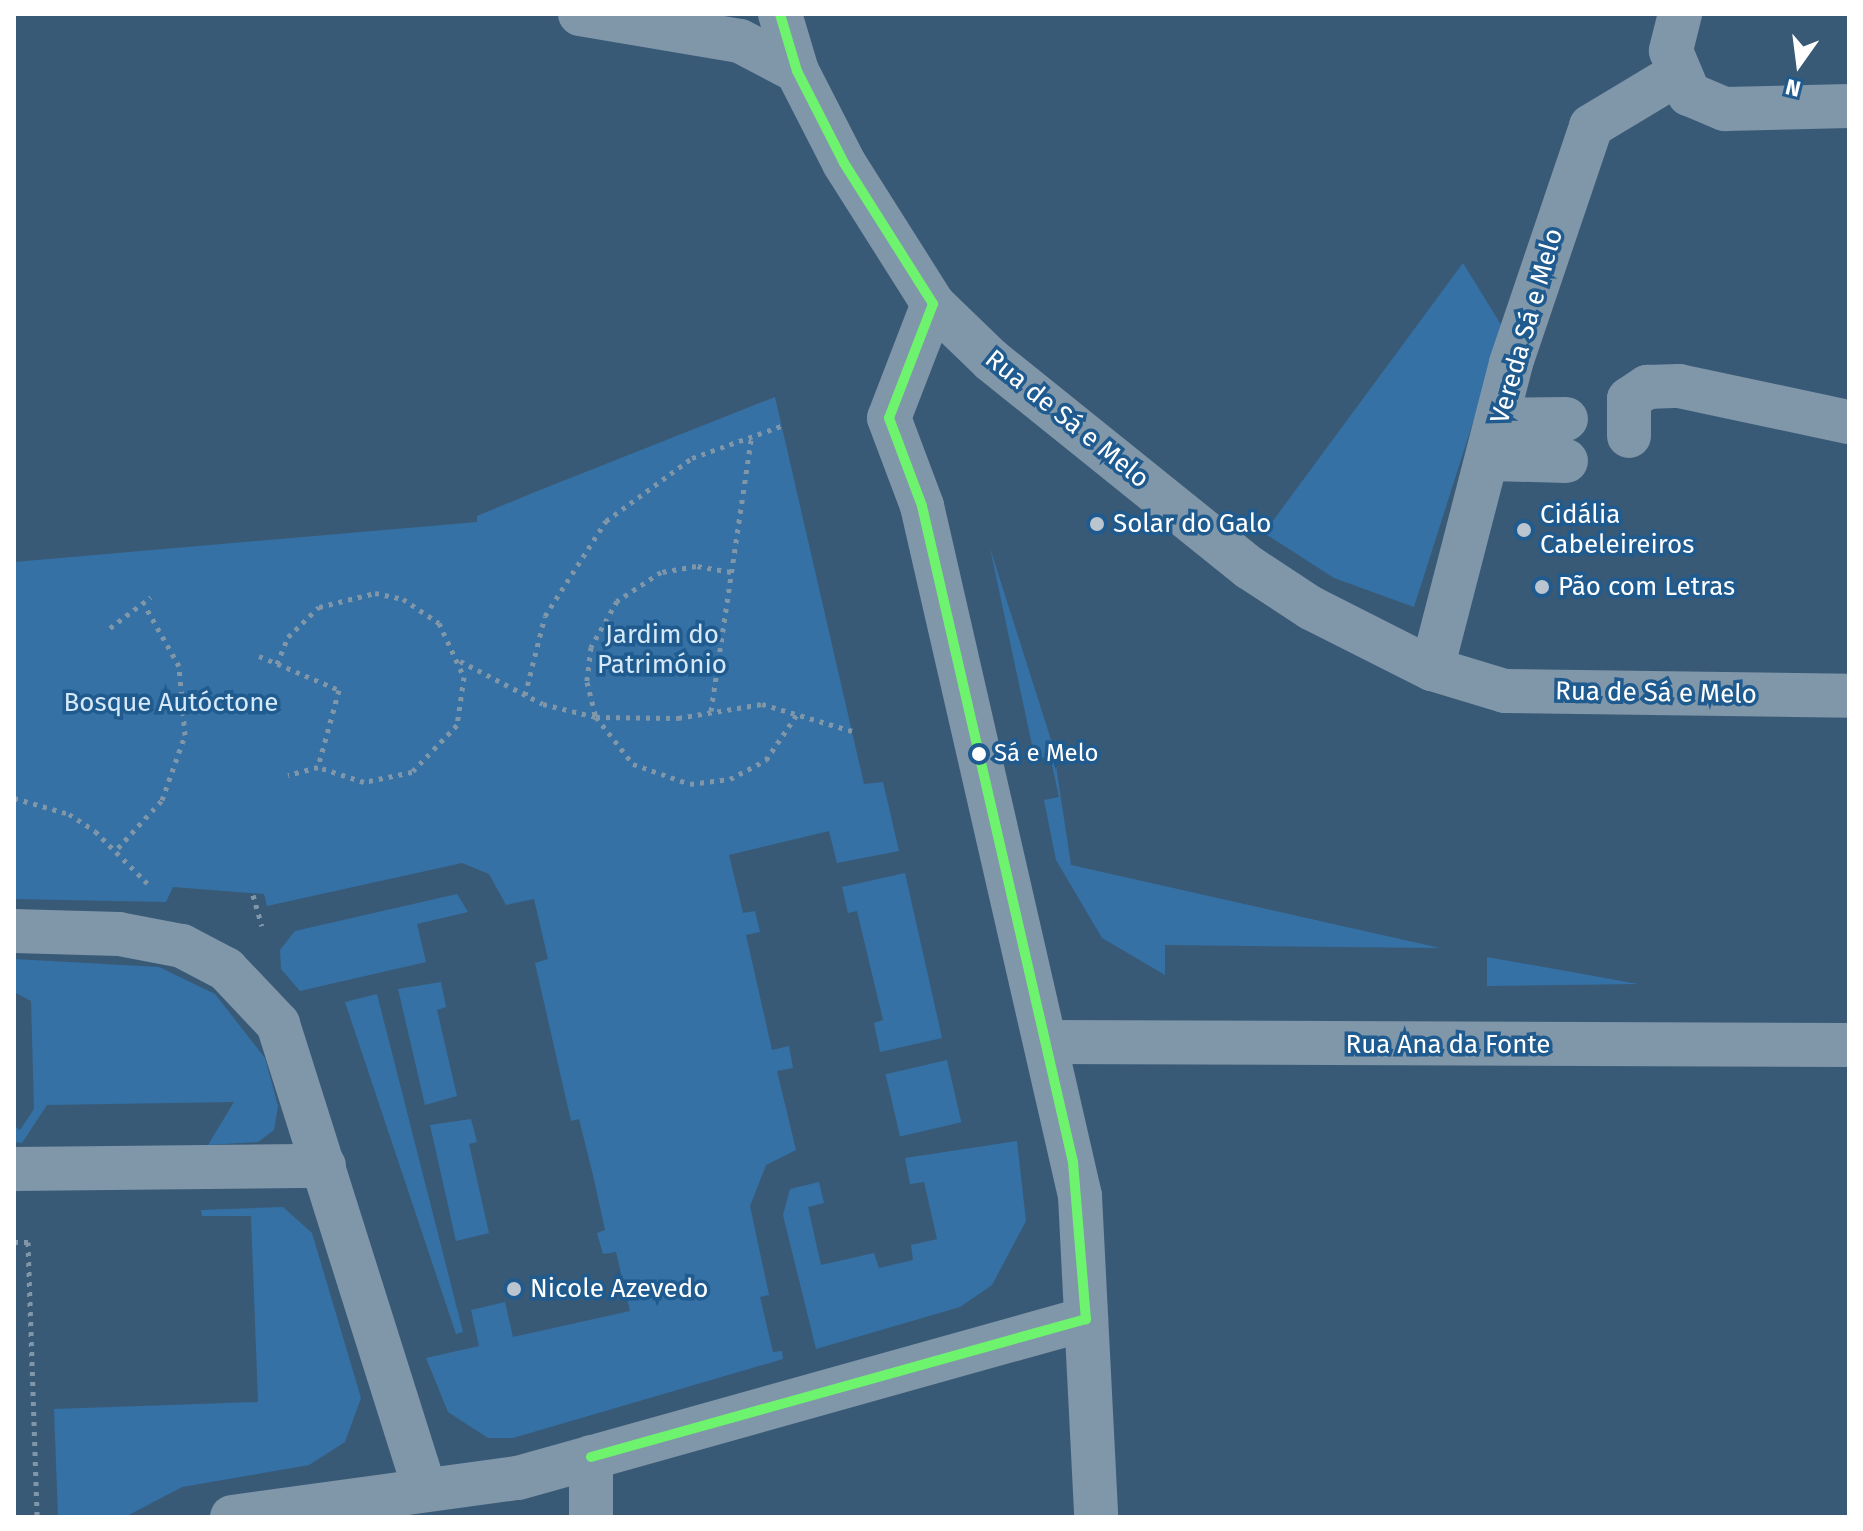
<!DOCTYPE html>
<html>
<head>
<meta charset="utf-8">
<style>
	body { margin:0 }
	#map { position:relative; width:1863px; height:1531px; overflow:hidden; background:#395a76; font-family:"Fira Sans",sans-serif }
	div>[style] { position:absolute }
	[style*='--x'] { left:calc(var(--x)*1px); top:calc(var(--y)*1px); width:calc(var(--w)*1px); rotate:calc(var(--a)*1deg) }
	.green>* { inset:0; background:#3571a5; transform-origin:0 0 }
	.path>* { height:5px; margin-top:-2.5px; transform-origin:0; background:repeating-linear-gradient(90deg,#8096a9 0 4px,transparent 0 10px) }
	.minor>* { height:44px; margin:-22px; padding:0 22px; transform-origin:22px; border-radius:22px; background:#8096a9 }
	.bus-1>* { height:10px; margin:-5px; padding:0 5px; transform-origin:5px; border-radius:5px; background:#6df36d }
	.dots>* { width:22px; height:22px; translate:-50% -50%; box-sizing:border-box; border:4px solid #205b8f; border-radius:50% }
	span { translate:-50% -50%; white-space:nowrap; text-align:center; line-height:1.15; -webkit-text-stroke:7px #205b8f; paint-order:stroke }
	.bus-label { font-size:24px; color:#fff }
	.left { translate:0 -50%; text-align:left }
	.street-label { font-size:26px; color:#fff }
	.poi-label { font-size:26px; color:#fff }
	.park-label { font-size:26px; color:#d5e9f9 }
	.frame { position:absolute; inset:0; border:16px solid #fff; pointer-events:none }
	.north { position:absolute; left:1759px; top:24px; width:80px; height:80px; -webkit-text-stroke:6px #205b8f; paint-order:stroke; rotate:194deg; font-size:22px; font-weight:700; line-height:32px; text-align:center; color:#fff }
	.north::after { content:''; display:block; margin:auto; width:28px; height:36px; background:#fff; clip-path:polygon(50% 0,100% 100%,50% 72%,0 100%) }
</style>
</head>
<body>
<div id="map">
	<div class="green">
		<div style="clip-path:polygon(1463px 263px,1503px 328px,1414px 607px,1334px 578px,1264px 533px)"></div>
		<div style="clip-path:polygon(775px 397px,864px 784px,883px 782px,899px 851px,837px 863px,829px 831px,729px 855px,743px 913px,755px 911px,760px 932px,746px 935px,772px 1050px,789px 1046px,793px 1068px,777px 1071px,796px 1150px,766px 1165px,750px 1206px,769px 1295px,760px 1297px,773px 1352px,782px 1351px,783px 1359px,513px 1438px,488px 1438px,448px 1412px,426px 1358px,479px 1346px,471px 1310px,505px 1302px,513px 1337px,630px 1311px,616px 1252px,603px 1254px,597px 1233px,605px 1230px,593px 1175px,579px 1119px,571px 1121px,535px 963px,548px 959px,534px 899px,506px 905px,489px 874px,462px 863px,267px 906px,264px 894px,173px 887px,166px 902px,14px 899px,14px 562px,477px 522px,477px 516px,535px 492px)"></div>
		<div style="clip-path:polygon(990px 548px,1053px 746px,1071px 865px,1440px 948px,1165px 945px,1165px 975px,1102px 938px,1056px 860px,1044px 800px,1059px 797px,1050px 756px,1035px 759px)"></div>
		<div style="clip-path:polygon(905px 873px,942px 1038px,880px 1052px,874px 1023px,883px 1020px,857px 911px,848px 913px,842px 887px)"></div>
		<div style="clip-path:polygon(457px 894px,468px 912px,417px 924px,426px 962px,300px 991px,281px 969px,280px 950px,295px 931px)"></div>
		<div style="clip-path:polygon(1487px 957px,1583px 974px,1638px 984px,1487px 986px)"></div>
		<div style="clip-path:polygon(14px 959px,159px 967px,215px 994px,265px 1058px,278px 1106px,274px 1130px,258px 1142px,208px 1145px,234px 1102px,47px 1105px,22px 1143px,14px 1142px,14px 1126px,20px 1130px,34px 1109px,31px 1001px,14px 992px)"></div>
		<div style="clip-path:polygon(441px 982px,446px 1007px,437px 1010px,457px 1096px,425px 1105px,398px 989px)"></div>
		<div style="clip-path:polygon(377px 994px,463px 1332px,456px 1334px,345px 1002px)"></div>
		<div style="left:947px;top:1060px;width:64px;height:63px;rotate:77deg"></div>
		<div style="clip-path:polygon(471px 1119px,477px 1142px,469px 1144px,489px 1233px,456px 1241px,430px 1125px)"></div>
		<div style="clip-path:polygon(1017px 1141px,1026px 1221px,992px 1285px,960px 1307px,816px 1349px,783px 1215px,790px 1189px,819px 1182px,824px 1203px,808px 1207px,821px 1265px,874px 1253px,879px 1268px,913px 1260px,911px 1245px,937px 1239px,924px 1182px,910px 1184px,905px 1158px)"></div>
		<div style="clip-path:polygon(283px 1207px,312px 1233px,361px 1398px,345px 1442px,309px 1465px,182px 1487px,125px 1517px,58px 1517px,54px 1409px,258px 1402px,251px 1216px,202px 1216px,201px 1210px)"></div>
	</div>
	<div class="path">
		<div style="--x:731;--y:572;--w:36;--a:-170"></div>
		<div style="--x:696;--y:566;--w:36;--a:170"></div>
		<div style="--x:661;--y:572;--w:53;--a:146.6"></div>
		<div style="--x:617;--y:601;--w:53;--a:119.5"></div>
		<div style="--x:591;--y:647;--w:35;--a:97"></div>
		<div style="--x:587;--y:682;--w:36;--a:76"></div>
		<div style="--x:596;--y:717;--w:60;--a:51.8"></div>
		<div style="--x:633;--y:764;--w:60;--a:19.3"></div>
		<div style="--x:690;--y:784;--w:40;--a:-7.1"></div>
		<div style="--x:730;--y:779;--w:41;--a:-27.8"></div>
		<div style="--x:766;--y:760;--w:60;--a:-55.8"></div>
		<div style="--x:110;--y:628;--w:51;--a:-37.1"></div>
		<div style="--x:259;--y:656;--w:87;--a:23"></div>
		<div style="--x:339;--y:690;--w:80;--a:105.3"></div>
		<div style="--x:460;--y:661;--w:93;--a:27.4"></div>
		<div style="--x:543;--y:704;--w:55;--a:13.8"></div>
		<div style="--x:596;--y:717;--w:82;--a:0.7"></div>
		<div style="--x:678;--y:718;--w:85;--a:-9.5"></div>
		<div style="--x:762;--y:704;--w:94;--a:16.7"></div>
		<div style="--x:277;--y:664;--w:29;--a:-68"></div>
		<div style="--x:288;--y:637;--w:43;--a:-44.1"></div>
		<div style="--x:319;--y:607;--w:58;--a:-14"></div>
		<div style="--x:375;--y:593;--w:29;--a:12"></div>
		<div style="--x:403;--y:599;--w:43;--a:33.7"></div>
		<div style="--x:439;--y:623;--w:60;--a:65.2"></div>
		<div style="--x:464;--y:677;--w:49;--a:98.3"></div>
		<div style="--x:457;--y:725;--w:65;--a:133.8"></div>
		<div style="--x:412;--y:772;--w:49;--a:168.2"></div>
		<div style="--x:364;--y:782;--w:48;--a:-161.9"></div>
		<div style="--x:318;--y:767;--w:31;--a:165"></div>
		<div style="--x:525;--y:695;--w:81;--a:-75.8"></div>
		<div style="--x:545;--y:616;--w:113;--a:-57.3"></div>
		<div style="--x:606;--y:521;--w:107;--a:-36.2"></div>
		<div style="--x:692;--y:458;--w:95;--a:-19.8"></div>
		<div style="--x:711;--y:711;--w:279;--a:-81.6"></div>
		<div style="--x:14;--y:798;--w:57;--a:16.2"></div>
		<div style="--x:69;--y:814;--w:31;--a:33"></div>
		<div style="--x:95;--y:831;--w:74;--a:45"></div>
		<div style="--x:118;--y:848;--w:65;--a:-47.5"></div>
		<div style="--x:162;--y:800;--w:69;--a:-70.5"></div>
		<div style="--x:185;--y:735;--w:69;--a:-95"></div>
		<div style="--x:179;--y:666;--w:69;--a:-119.5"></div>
		<div style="--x:253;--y:895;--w:32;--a:74"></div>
		<div style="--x:14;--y:1242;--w:14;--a:0"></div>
		<div style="--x:28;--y:1242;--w:275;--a:88.1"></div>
	</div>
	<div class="minor">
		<div style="--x:580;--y:14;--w:162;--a:9.6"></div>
		<div style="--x:740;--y:41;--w:64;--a:27.8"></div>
		<div style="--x:780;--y:14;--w:59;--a:73.4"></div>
		<div style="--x:797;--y:71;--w:103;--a:62.9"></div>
		<div style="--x:844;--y:163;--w:167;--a:57.7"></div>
		<div style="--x:933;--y:304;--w:81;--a:44"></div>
		<div style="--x:991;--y:360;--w:332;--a:38.8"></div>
		<div style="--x:1250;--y:568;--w:73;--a:33.3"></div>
		<div style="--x:1311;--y:608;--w:136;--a:26.8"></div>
		<div style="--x:1432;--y:669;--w:76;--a:16.8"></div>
		<div style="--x:1505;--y:691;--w:344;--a:0.8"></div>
		<div style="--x:1680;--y:14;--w:38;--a:104"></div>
		<div style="--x:1671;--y:51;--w:47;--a:67.3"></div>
		<div style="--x:1689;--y:94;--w:39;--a:23"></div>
		<div style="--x:1725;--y:109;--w:124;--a:-1.4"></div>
		<div style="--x:933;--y:304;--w:122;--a:111.1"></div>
		<div style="--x:889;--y:418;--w:94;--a:69.4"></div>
		<div style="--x:922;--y:506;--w:708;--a:77.1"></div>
		<div style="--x:1080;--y:1196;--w:321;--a:87.1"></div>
		<div style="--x:1499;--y:420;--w:67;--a:-0.9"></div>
		<div style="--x:1629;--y:436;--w:37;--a:-90"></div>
		<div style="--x:1629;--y:399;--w:22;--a:-34"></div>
		<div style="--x:1647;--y:387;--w:32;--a:-2"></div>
		<div style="--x:1679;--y:386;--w:174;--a:12"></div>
		<div style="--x:1491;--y:459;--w:75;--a:1.5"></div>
		<div style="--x:1432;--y:669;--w:316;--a:-75.5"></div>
		<div style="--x:1511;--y:363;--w:250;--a:-71.3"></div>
		<div style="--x:1591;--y:126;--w:99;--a:-31"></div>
		<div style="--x:14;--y:931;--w:105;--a:1.6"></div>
		<div style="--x:119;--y:934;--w:64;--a:10.8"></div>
		<div style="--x:182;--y:946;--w:50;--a:27.6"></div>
		<div style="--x:226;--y:969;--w:76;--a:46.6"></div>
		<div style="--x:278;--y:1024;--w:488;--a:72.5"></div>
		<div style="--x:1046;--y:1042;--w:803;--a:0.21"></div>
		<div style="--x:14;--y:1169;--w:310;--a:-0.6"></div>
		<div style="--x:232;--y:1517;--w:289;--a:-7.8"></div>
		<div style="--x:518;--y:1478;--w:590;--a:-15.64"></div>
		<div style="--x:591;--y:1517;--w:60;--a:-90"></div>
	</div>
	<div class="bus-1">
		<div style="--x:780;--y:14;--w:59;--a:73.4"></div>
		<div style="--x:797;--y:71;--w:103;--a:62.9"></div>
		<div style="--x:844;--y:163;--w:167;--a:57.7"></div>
		<div style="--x:933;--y:304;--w:122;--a:111.1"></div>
		<div style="--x:889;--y:418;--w:94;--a:69.4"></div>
		<div style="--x:922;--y:506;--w:673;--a:77.04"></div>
		<div style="--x:1073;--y:1162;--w:158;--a:85.3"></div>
		<div style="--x:591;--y:1457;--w:514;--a:-15.58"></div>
	</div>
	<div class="dots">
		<div style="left:1097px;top:524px;background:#bac5cf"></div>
		<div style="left:1524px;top:530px;background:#bac5cf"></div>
		<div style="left:1542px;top:587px;background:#bac5cf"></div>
		<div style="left:979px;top:754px;background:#fff"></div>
		<div style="left:514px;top:1289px;background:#bac5cf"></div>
	</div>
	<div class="bus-label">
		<span class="left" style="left:994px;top:754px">Sá e Melo</span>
	</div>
	<div class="street-label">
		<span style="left:1527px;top:326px;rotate:-74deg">Vereda Sá e Melo</span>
		<span style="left:1067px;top:419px;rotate:39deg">Rua de Sá e Melo</span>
		<span style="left:1656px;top:693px;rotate:1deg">Rua de Sá e Melo</span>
		<span style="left:1448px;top:1045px">Rua Ana da Fonte</span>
	</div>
	<div class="poi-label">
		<span class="left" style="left:1540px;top:530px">Cidália<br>Cabeleireiros</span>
		<span class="left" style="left:1113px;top:524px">Solar do Galo</span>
		<span class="left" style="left:1558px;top:587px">Pão com Letras</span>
		<span class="left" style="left:530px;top:1289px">Nicole Azevedo</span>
	</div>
	<div class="park-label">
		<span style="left:662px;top:650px">Jardim do<br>Património</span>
		<span style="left:171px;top:703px">Bosque Autóctone</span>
	</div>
	<div class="frame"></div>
	<div class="north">N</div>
</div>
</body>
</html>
